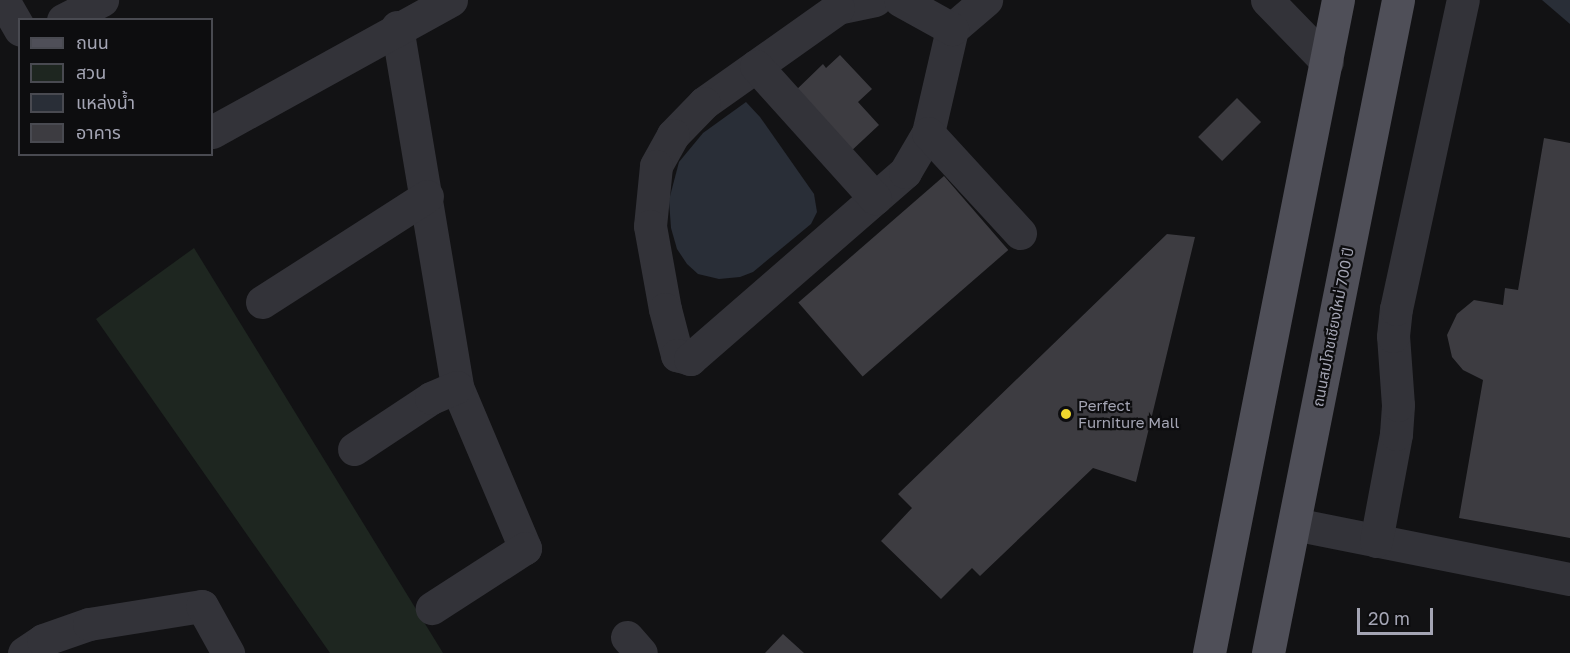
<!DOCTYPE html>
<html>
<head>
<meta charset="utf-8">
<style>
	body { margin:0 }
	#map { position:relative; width:1570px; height:653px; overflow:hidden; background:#121214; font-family:"Golos Text","Noto Sans Thai",sans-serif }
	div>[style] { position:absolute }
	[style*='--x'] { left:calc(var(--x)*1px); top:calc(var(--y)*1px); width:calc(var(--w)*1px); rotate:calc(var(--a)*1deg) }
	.green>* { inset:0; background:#1e2620 }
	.water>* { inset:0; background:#292e37 }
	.building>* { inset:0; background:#3d3c41; transform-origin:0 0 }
	.minor>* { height:33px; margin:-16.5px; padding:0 16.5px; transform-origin:16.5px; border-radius:16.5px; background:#333339 }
	.major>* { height:33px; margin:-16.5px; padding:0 16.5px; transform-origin:16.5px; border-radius:16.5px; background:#4f4f58 }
	.dots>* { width:16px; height:16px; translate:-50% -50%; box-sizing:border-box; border:3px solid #0d0d0f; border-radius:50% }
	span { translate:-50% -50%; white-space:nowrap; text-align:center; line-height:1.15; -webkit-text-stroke:4.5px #0d0d0f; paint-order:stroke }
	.street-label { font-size:15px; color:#a4a5b4 }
	.poi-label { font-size:15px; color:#a4a5b4 }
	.left { translate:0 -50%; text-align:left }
	.legend { position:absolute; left:18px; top:18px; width:195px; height:138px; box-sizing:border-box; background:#0d0d0f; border:2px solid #494a51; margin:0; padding:8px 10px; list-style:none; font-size:18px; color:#a4a5b4 }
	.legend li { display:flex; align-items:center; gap:12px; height:30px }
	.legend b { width:30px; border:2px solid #494a51 }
	.scale { position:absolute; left:1357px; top:608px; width:76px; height:27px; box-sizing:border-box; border:3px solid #a4a5b4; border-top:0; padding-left:8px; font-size:18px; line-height:21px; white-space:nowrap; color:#a4a5b4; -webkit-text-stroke:4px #0d0d0f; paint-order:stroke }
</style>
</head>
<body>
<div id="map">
	<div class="green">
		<div style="clip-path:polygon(194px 248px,443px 653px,330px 653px,96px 319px)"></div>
	</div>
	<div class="water">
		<div style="clip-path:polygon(1542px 0,1570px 0,1570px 24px)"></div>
		<div style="clip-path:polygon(746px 102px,760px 117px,814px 194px,817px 212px,811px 224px,753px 272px,740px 277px,719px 279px,698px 274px,687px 264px,677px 249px,671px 228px,669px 200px,679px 162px,703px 133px)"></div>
	</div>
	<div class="building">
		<div style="clip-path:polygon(840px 55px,872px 89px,858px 102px,879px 125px,849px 153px,792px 94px,823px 64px,826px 68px)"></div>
		<div style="left:1237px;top:98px;width:34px;height:55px;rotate:45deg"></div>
		<div style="clip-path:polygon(1544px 138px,1570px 143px,1570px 538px,1459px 518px,1483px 380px,1463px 370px,1452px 357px,1447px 335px,1457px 314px,1474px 300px,1503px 305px,1505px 288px,1518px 290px)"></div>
		<div style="left:944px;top:176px;width:98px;height:193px;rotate:49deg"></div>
		<div style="clip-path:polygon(1167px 234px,1195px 237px,1136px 482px,1093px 468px,980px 576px,972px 568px,941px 599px,881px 541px,912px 508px,898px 494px)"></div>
		<div style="clip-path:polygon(783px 634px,804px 653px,765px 653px)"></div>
	</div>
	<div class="minor">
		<div style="--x:3;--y:0;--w:34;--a:60"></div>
		<div style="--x:875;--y:0;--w:38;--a:168"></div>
		<div style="--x:838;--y:8;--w:164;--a:144.7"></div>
		<div style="--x:704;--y:103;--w:45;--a:134.1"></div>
		<div style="--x:673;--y:135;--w:35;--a:119"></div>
		<div style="--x:656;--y:166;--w:60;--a:95.7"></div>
		<div style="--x:650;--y:226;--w:84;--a:79.8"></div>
		<div style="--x:665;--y:309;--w:48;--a:75.4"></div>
		<div style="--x:677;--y:355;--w:14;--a:17"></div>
		<div style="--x:690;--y:359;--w:285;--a:-41"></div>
		<div style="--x:905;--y:172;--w:45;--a:-59.5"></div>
		<div style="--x:928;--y:133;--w:107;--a:-77"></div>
		<div style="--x:952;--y:29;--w:45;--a:-40.5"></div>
		<div style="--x:900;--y:0;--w:60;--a:29.1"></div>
		<div style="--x:1267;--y:0;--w:86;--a:45.9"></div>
		<div style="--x:63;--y:20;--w:44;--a:-27.1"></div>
		<div style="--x:397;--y:27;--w:365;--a:80.5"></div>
		<div style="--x:457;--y:387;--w:175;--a:67.1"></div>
		<div style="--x:525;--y:548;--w:111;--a:147.2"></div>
		<div style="--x:756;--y:66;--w:178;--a:48"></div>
		<div style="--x:212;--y:132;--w:273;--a:-28.9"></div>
		<div style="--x:928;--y:133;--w:136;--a:47.4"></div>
		<div style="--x:262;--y:302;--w:196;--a:-32.7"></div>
		<div style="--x:354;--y:449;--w:92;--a:-33.5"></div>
		<div style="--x:431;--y:398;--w:28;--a:-23"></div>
		<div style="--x:1294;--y:524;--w:281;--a:11.3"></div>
		<div style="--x:1376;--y:541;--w:109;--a:-79.4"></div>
		<div style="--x:1396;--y:434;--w:29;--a:-86"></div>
		<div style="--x:1398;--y:405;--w:69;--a:-94.1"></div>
		<div style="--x:1393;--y:336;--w:27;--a:-84"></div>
		<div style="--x:1396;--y:309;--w:316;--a:-77.8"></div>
		<div style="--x:627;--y:637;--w:21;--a:49"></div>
		<div style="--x:24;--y:653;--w:23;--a:-34"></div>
		<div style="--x:43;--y:640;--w:49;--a:-19.2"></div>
		<div style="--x:89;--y:624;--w:114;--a:-9.1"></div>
		<div style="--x:202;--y:606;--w:54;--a:61"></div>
	</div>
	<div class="major">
		<div style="--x:1209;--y:653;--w:666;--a:-78.83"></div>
		<div style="--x:1268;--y:653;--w:666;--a:-78.74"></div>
	</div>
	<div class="dots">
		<div style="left:1066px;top:414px;background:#f0d72e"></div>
	</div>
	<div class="street-label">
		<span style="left:1333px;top:327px;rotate:-79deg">ถนนสมโภชเชียงใหม่ 700 ปี</span>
	</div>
	<div class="poi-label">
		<span class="left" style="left:1078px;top:414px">Perfect<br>Furniture Mall</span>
	</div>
	<ul class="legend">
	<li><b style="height:8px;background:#4f4f58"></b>ถนน</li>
	<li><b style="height:16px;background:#1e2620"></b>สวน</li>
	<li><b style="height:16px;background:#292e37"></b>แหล่งน้ำ</li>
	<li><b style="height:16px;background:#3d3c41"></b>อาคาร</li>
	</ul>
	<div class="scale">20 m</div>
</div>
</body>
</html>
